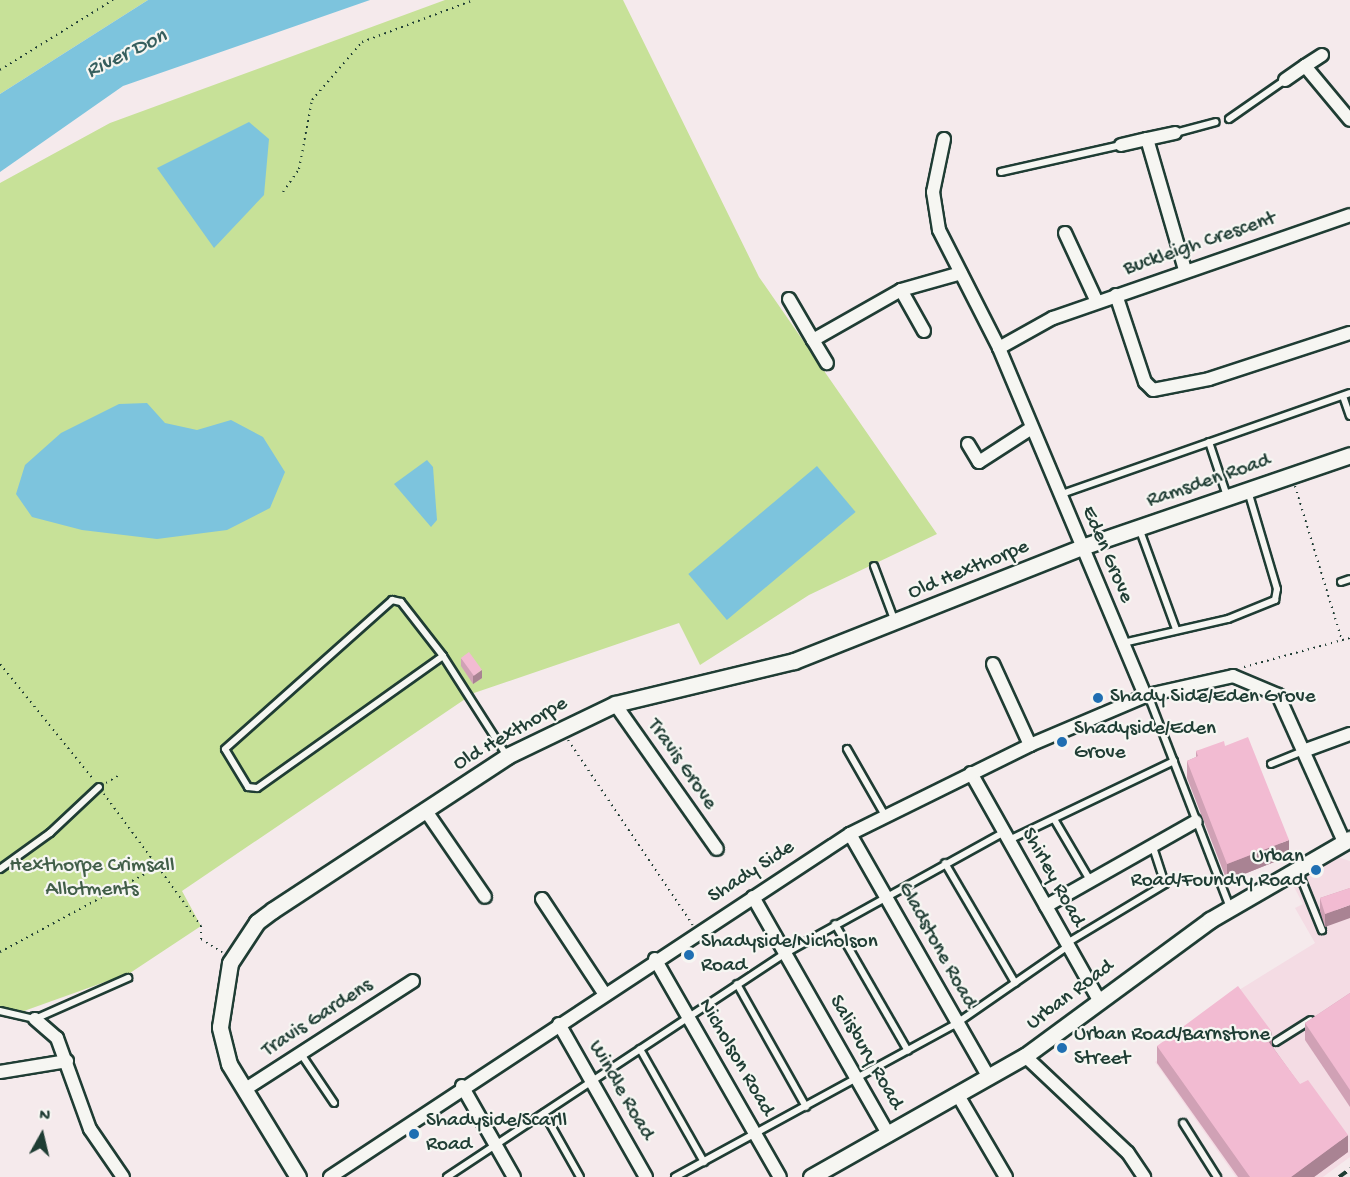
<!DOCTYPE html>
<html>
<head>
<meta charset="utf-8">
<style>
	body { margin:0 }
	#map { position:relative; width:1350px; height:1177px; overflow:hidden; background:#f5eaec; font-family:"Gochi Hand",sans-serif }
	div>[style] { position:absolute }
	[style*='--x'] { left:calc(var(--x)*1px); top:calc(var(--y)*1px); width:calc(var(--w)*1px); rotate:calc(var(--a)*1deg) }
	.built>* { inset:0; background:#f4dce4 }
	.green>* { inset:0; background:#c7e198 }
	.water>* { inset:0; background:#7dc4dd; transform-origin:0 0 }
	.path>* { height:2px; margin-top:-1px; transform-origin:0; background:repeating-linear-gradient(90deg,#1f3d34 0 1.5px,transparent 0 6px) }
	.roads { filter:drop-shadow(2px 0 #1f3d34) drop-shadow(-2px 0 #1f3d34) drop-shadow(0 2px #1f3d34) drop-shadow(0 -2px #1f3d34) }
	.service>* { height:6px; margin:-3px; padding:0 3px; transform-origin:3px; border-radius:3px; background:#f6f6f2 }
	.minor>* { height:12px; margin:-6px; padding:0 6px; transform-origin:6px; border-radius:6px; background:#f6f6f2 }
	.tertiary>* { height:15px; margin:-7.5px; padding:0 7.5px; transform-origin:7.5px; border-radius:7.5px; background:#f6f6f2 }
	.rail>* { height:4px; margin-top:-2px; transform-origin:0; background:repeating-linear-gradient(90deg,#1f3d34 0 9px,transparent 0 13.5px) }
	.wall>* { inset:0; background:#d0a1b5 }
	.shaded-wall>* { inset:0; background:#a98393 }
	.building>* { inset:0; background:#f2bbd2; transform-origin:0 0 }
	.dots>* { width:16px; height:16px; translate:-50% -50%; box-sizing:border-box; border:3px solid #f6f6f2; border-radius:50% }
	span { translate:-50% -50%; white-space:nowrap; text-align:center; line-height:1.15; -webkit-text-stroke:4.5px #f6f6f2; paint-order:stroke }
	.street-label { font-size:21px; color:#1f3d34 }
	.poi-label { font-size:21px; color:#1f3d34 }
	.left { translate:0 -50%; text-align:left }
	.right { translate:-100% -50%; text-align:right }
	.park-label { font-size:21px; color:#415e48 }
	.water-label { font-size:22px; color:#365f5e; font-style:italic }
	.north { position:absolute; left:12px; top:1105px; width:60px; height:60px; -webkit-text-stroke:4px #f6f6f2; paint-order:stroke; rotate:8deg; font-size:16px; font-weight:700; line-height:24px; text-align:center; color:#1f3d34 }
	.north::after { content:''; display:block; margin:auto; width:21px; height:27px; background:#1f3d34; clip-path:polygon(50% 0,100% 100%,50% 72%,0 100%) }
</style>
</head>
<body>
<div id="map">
	<div class="built">
		<div style="clip-path:polygon(1334px 856px,1350px 861px,1350px 1157px,1323px 1177px,1236px 1177px,1155px 1062px,1236px 1002px,1231px 995px,1315px 943px,1295px 908px,1303px 904px,1293px 885px)"></div>
	</div>
	<div class="green">
		<div style="clip-path:polygon(0 0,148px 0,0 94px)"></div>
		<div style="clip-path:polygon(445px 0,623px 0,759px 277px,937px 534px,809px 595px,700px 665px,679px 623px,474px 693px,182px 891px,201px 926px,130px 973px,24px 1011px,0 1007px,0 183px,110px 123px)"></div>
	</div>
	<div class="water">
		<div style="clip-path:polygon(148px 0,370px 0,123px 86px,0 172px,0 94px)"></div>
		<div style="clip-path:polygon(249px 122px,269px 139px,264px 195px,214px 248px,157px 168px)"></div>
		<div style="clip-path:polygon(147px 403px,165px 423px,197px 430px,231px 420px,263px 437px,285px 472px,270px 508px,227px 530px,157px 539px,82px 530px,32px 517px,16px 494px,25px 465px,61px 433px,119px 404px)"></div>
		<div style="clip-path:polygon(427px 460px,433px 467px,437px 520px,431px 527px,394px 484px)"></div>
		<div style="left:817px;top:466px;width:60px;height:168px;rotate:50deg"></div>
	</div>
	<div class="path">
		<div style="--x:0;--y:70;--w:133;--a:-31.8"></div>
		<div style="--x:283;--y:192;--w:28;--a:-55"></div>
		<div style="--x:299;--y:169;--w:70;--a:-79.3"></div>
		<div style="--x:312;--y:100;--w:77;--a:-49.2"></div>
		<div style="--x:362;--y:42;--w:120;--a:-20.6"></div>
		<div style="--x:1295;--y:486;--w:162;--a:73.1"></div>
		<div style="--x:0;--y:664;--w:149;--a:51"></div>
		<div style="--x:1244;--y:667;--w:110;--a:-15.3"></div>
		<div style="--x:568;--y:740;--w:223;--a:56"></div>
		<div style="--x:106;--y:783;--w:17;--a:-31"></div>
		<div style="--x:158;--y:867;--w:73;--a:53.9"></div>
		<div style="--x:201;--y:926;--w:13;--a:90"></div>
		<div style="--x:201;--y:939;--w:25;--a:32"></div>
		<div style="--x:0;--y:952;--w:179;--a:-28.3"></div>
		<div style="--x:158;--y:867;--w:91;--a:-126.5"></div>
	</div>
	<div class="roads">
		<div class="service">
			<div style="--x:1229;--y:119;--w:68;--a:-34.9"></div>
			<div style="--x:1175;--y:133;--w:42;--a:-15"></div>
			<div style="--x:1001;--y:172;--w:123;--a:-12.7"></div>
			<div style="--x:1343;--y:396;--w:21;--a:71"></div>
			<div style="--x:1209;--y:442;--w:57;--a:71.6"></div>
			<div style="--x:1059;--y:495;--w:308;--a:-19.3"></div>
			<div style="--x:1139;--y:528;--w:108;--a:69.9"></div>
			<div style="--x:874;--y:566;--w:60;--a:69.4"></div>
			<div style="--x:1341;--y:582;--w:9;--a:-18"></div>
			<div style="--x:1123;--y:643;--w:108;--a:-12.9"></div>
			<div style="--x:1228;--y:619;--w:51;--a:-22"></div>
			<div style="--x:1275;--y:600;--w:11;--a:-80"></div>
			<div style="--x:1277;--y:589;--w:102;--a:-106.5"></div>
			<div style="--x:443;--y:656;--w:228;--a:144.6"></div>
			<div style="--x:257;--y:788;--w:9;--a:-174"></div>
			<div style="--x:248;--y:787;--w:44;--a:-121.2"></div>
			<div style="--x:225;--y:749;--w:224;--a:-41.7"></div>
			<div style="--x:392;--y:600;--w:9;--a:13"></div>
			<div style="--x:401;--y:602;--w:68;--a:52.1"></div>
			<div style="--x:443;--y:656;--w:119;--a:57.4"></div>
			<div style="--x:1148;--y:695;--w:227;--a:68.9"></div>
			<div style="--x:847;--y:749;--w:78;--a:60.2"></div>
			<div style="--x:1271;--y:764;--w:35;--a:-22"></div>
			<div style="--x:1054;--y:819;--w:71;--a:59.5"></div>
			<div style="--x:1009;--y:840;--w:183;--a:-25.6"></div>
			<div style="--x:945;--y:863;--w:139;--a:59.7"></div>
			<div style="--x:0;--y:869;--w:62;--a:-35.8"></div>
			<div style="--x:50;--y:833;--w:67;--a:-43.2"></div>
			<div style="--x:1298;--y:871;--w:64;--a:67.9"></div>
			<div style="--x:835;--y:924;--w:146;--a:60.1"></div>
			<div style="--x:1067;--y:943;--w:114;--a:-31"></div>
			<div style="--x:1165;--y:884;--w:40;--a:-108"></div>
			<div style="--x:737;--y:984;--w:141;--a:60.7"></div>
			<div style="--x:0;--y:1011;--w:36;--a:13"></div>
			<div style="--x:35;--y:1019;--w:102;--a:-23.8"></div>
			<div style="--x:1276;--y:1042;--w:41;--a:-32.2"></div>
			<div style="--x:640;--y:1049;--w:130;--a:60.5"></div>
			<div style="--x:301;--y:1054;--w:59;--a:56"></div>
			<div style="--x:544;--y:1113;--w:73;--a:60.6"></div>
			<div style="--x:1183;--y:1123;--w:64;--a:57.8"></div>
			<div style="--x:447;--y:1177;--w:406;--a:-33.5"></div>
			<div style="--x:786;--y:953;--w:249;--a:-29"></div>
			<div style="--x:675;--y:1177;--w:321;--a:-28.6"></div>
			<div style="--x:957;--y:1023;--w:135;--a:-34.7"></div>
		</div>
		<div class="minor">
			<div style="--x:1322;--y:55;--w:20;--a:147"></div>
			<div style="--x:1305;--y:66;--w:70;--a:50.2"></div>
			<div style="--x:1285;--y:80;--w:24;--a:-35"></div>
			<div style="--x:1175;--y:133;--w:29;--a:168"></div>
			<div style="--x:1147;--y:139;--w:136;--a:73.8"></div>
			<div style="--x:944;--y:139;--w:54;--a:101.7"></div>
			<div style="--x:933;--y:192;--w:38;--a:81"></div>
			<div style="--x:939;--y:230;--w:132;--a:63"></div>
			<div style="--x:999;--y:348;--w:377;--a:67.2"></div>
			<div style="--x:1121;--y:145;--w:27;--a:-13"></div>
			<div style="--x:1065;--y:233;--w:76;--a:65.1"></div>
			<div style="--x:901;--y:290;--w:47;--a:60.7"></div>
			<div style="--x:1116;--y:295;--w:92;--a:71.6"></div>
			<div style="--x:1145;--y:382;--w:11;--a:45"></div>
			<div style="--x:1153;--y:390;--w:57;--a:-11.1"></div>
			<div style="--x:1209;--y:379;--w:148;--a:-18.1"></div>
			<div style="--x:789;--y:299;--w:48;--a:59.7"></div>
			<div style="--x:813;--y:340;--w:101;--a:-29.6"></div>
			<div style="--x:901;--y:290;--w:62;--a:-15.8"></div>
			<div style="--x:813;--y:340;--w:27;--a:59"></div>
			<div style="--x:999;--y:348;--w:62;--a:-29.1"></div>
			<div style="--x:1053;--y:318;--w:314;--a:-19.1"></div>
			<div style="--x:968;--y:444;--w:21;--a:59"></div>
			<div style="--x:979;--y:462;--w:61;--a:-32.9"></div>
			<div style="--x:993;--y:664;--w:89;--a:65.4"></div>
			<div style="--x:615;--y:704;--w:177;--a:54.9"></div>
			<div style="--x:1306;--y:750;--w:47;--a:-20"></div>
			<div style="--x:971;--y:773;--w:263;--a:60.6"></div>
			<div style="--x:426;--y:811;--w:104;--a:55.5"></div>
			<div style="--x:850;--y:834;--w:281;--a:60.3"></div>
			<div style="--x:753;--y:897;--w:274;--a:60.3"></div>
			<div style="--x:542;--y:899;--w:113;--a:56.6"></div>
			<div style="--x:1046;--y:906;--w:172;--a:-29.5"></div>
			<div style="--x:655;--y:959;--w:251;--a:60.2"></div>
			<div style="--x:35;--y:1019;--w:29;--a:41"></div>
			<div style="--x:57;--y:1038;--w:97;--a:70.1"></div>
			<div style="--x:90;--y:1129;--w:58;--a:55.5"></div>
			<div style="--x:559;--y:1024;--w:176;--a:60.4"></div>
			<div style="--x:1025;--y:1056;--w:141;--a:43.3"></div>
			<div style="--x:1128;--y:1153;--w:29;--a:56"></div>
			<div style="--x:0;--y:1072;--w:68;--a:-9.3"></div>
			<div style="--x:462;--y:1086;--w:105;--a:60.3"></div>
			<div style="--x:244;--y:1090;--w:201;--a:-32.8"></div>
			<div style="--x:959;--y:1097;--w:93;--a:59.6"></div>
			<div style="--x:330;--y:1177;--w:623;--a:-33.41"></div>
			<div style="--x:850;--y:834;--w:201;--a:-26.3"></div>
			<div style="--x:1030;--y:745;--w:128;--a:-23"></div>
			<div style="--x:1148;--y:695;--w:87;--a:-12.6"></div>
			<div style="--x:1233;--y:676;--w:49;--a:22.9"></div>
			<div style="--x:1278;--y:695;--w:161;--a:65.8"></div>
		</div>
		<div class="tertiary">
			<div style="--x:298;--y:1177;--w:132;--a:-121.4"></div>
			<div style="--x:229;--y:1064;--w:38;--a:-104"></div>
			<div style="--x:220;--y:1027;--w:65;--a:-81.1"></div>
			<div style="--x:230;--y:963;--w:49;--a:-56.6"></div>
			<div style="--x:257;--y:922;--w:20;--a:-37"></div>
			<div style="--x:273;--y:910;--w:280;--a:-33.3"></div>
			<div style="--x:507;--y:756;--w:120;--a:-25.7"></div>
			<div style="--x:615;--y:704;--w:184;--a:-13.5"></div>
			<div style="--x:794;--y:661;--w:310;--a:-21.6"></div>
			<div style="--x:1082;--y:547;--w:283;--a:-18.9"></div>
			<div style="--x:811;--y:1177;--w:246;--a:-29.5"></div>
			<div style="--x:1025;--y:1056;--w:230;--a:-36.3"></div>
			<div style="--x:1210;--y:920;--w:162;--a:-30.1"></div>
		</div>
	</div>
	<div class="rail">
		<div style="--x:1339;--y:1177;--w:14;--a:-36"></div>
	</div>
	<div class="wall">
		<div style="clip-path:polygon(461px 658px,482px 678px,473px 684px,461px 666px)"></div>
		<div style="clip-path:polygon(1225px 746px,1289px 856px,1227px 881px,1187px 778px,1187px 761px,1196px 757px,1196px 751px)"></div>
		<div style="clip-path:polygon(1350px 888px,1325px 927px,1320px 911px,1320px 898px)"></div>
		<div style="clip-path:polygon(1350px 993px,1350px 1107px,1305px 1040px,1305px 1023px)"></div>
		<div style="clip-path:polygon(1157px 1046px,1272px 1046px,1348px 1152px,1314px 1177px,1238px 1177px,1157px 1063px)"></div>
	</div>
	<div class="shaded-wall">
		<div style="clip-path:polygon(482px 670px,482px 678px,473px 684px,473px 676px)"></div>
		<div style="clip-path:polygon(1289px 840px,1289px 856px,1227px 881px,1227px 864px)"></div>
		<div style="clip-path:polygon(1350px 905px,1350px 918px,1325px 927px,1325px 914px)"></div>
		<div style="clip-path:polygon(1272px 1032px,1272px 1048px,1265px 1037px)"></div>
		<div style="clip-path:polygon(1348px 1135px,1348px 1152px,1314px 1177px,1291px 1177px)"></div>
	</div>
	<div class="building">
		<div style="left:469px;top:652px;width:22px;height:10px;rotate:54deg"></div>
		<div style="clip-path:polygon(1248px 737px,1289px 840px,1227px 864px,1187px 761px,1198px 756px,1196px 751px,1224px 741px,1225px 746px)"></div>
		<div style="clip-path:polygon(1350px 888px,1350px 905px,1325px 914px,1320px 898px)"></div>
		<div style="clip-path:polygon(1238px 986px,1272px 1032px,1265px 1037px,1300px 1084px,1308px 1080px,1348px 1135px,1291px 1177px,1250px 1177px,1157px 1046px)"></div>
		<div style="clip-path:polygon(1350px 993px,1350px 1090px,1305px 1023px)"></div>
	</div>
	<div class="dots">
		<div style="left:1098px;top:698px;background:#1f6fb2"></div>
		<div style="left:1062px;top:742px;background:#1f6fb2"></div>
		<div style="left:1316px;top:870px;background:#1f6fb2"></div>
		<div style="left:689px;top:955px;background:#1f6fb2"></div>
		<div style="left:1062px;top:1048px;background:#1f6fb2"></div>
		<div style="left:414px;top:1134px;background:#1f6fb2"></div>
	</div>
	<div class="street-label">
		<span style="left:1200px;top:245px;rotate:-19deg">Buckleigh Crescent</span>
		<span style="left:1209px;top:482px;rotate:-19deg">Ramsden Road</span>
		<span style="left:1106px;top:555px;rotate:67deg">Eden Grove</span>
		<span style="left:969px;top:571px;rotate:-22deg">Old Hexthorpe</span>
		<span style="left:511px;top:735px;rotate:-30deg">Old Hexthorpe</span>
		<span style="left:681px;top:765px;rotate:55deg">Travis Grove</span>
		<span style="left:752px;top:873px;rotate:-33deg">Shady Side</span>
		<span style="left:1052px;top:878px;rotate:61deg">Shirley Road</span>
		<span style="left:936px;top:946px;rotate:61deg">Gladstone Road</span>
		<span style="left:1071px;top:996px;rotate:-37deg">Urban Road</span>
		<span style="left:318px;top:1019px;rotate:-33deg">Travis Gardens</span>
		<span style="left:865px;top:1053px;rotate:60deg">Salisbury Road</span>
		<span style="left:735px;top:1058px;rotate:60deg">Nicholson Road</span>
		<span style="left:620px;top:1091px;rotate:60deg">Windle Road</span>
	</div>
	<div class="poi-label">
		<span class="left" style="left:1110px;top:698px">Shady Side/Eden Grove</span>
		<span class="left" style="left:1074px;top:742px">Shadyside/Eden<br>Grove</span>
		<span class="right" style="left:1304px;top:870px">Urban<br>Road/Foundry Road</span>
		<span class="left" style="left:701px;top:955px">Shadyside/Nicholson<br>Road</span>
		<span class="left" style="left:1074px;top:1048px">Urban Road/Barnstone<br>Street</span>
		<span class="left" style="left:426px;top:1134px">Shadyside/Scarll<br>Road</span>
	</div>
	<div class="park-label">
		<span style="left:92px;top:879px">Hexthorpe Crimsall<br>Allotments</span>
	</div>
	<div class="water-label">
		<span style="left:127px;top:55px;rotate:-26deg">River Don</span>
	</div>
	<div class="north">N</div>
</div>
</body>
</html>
